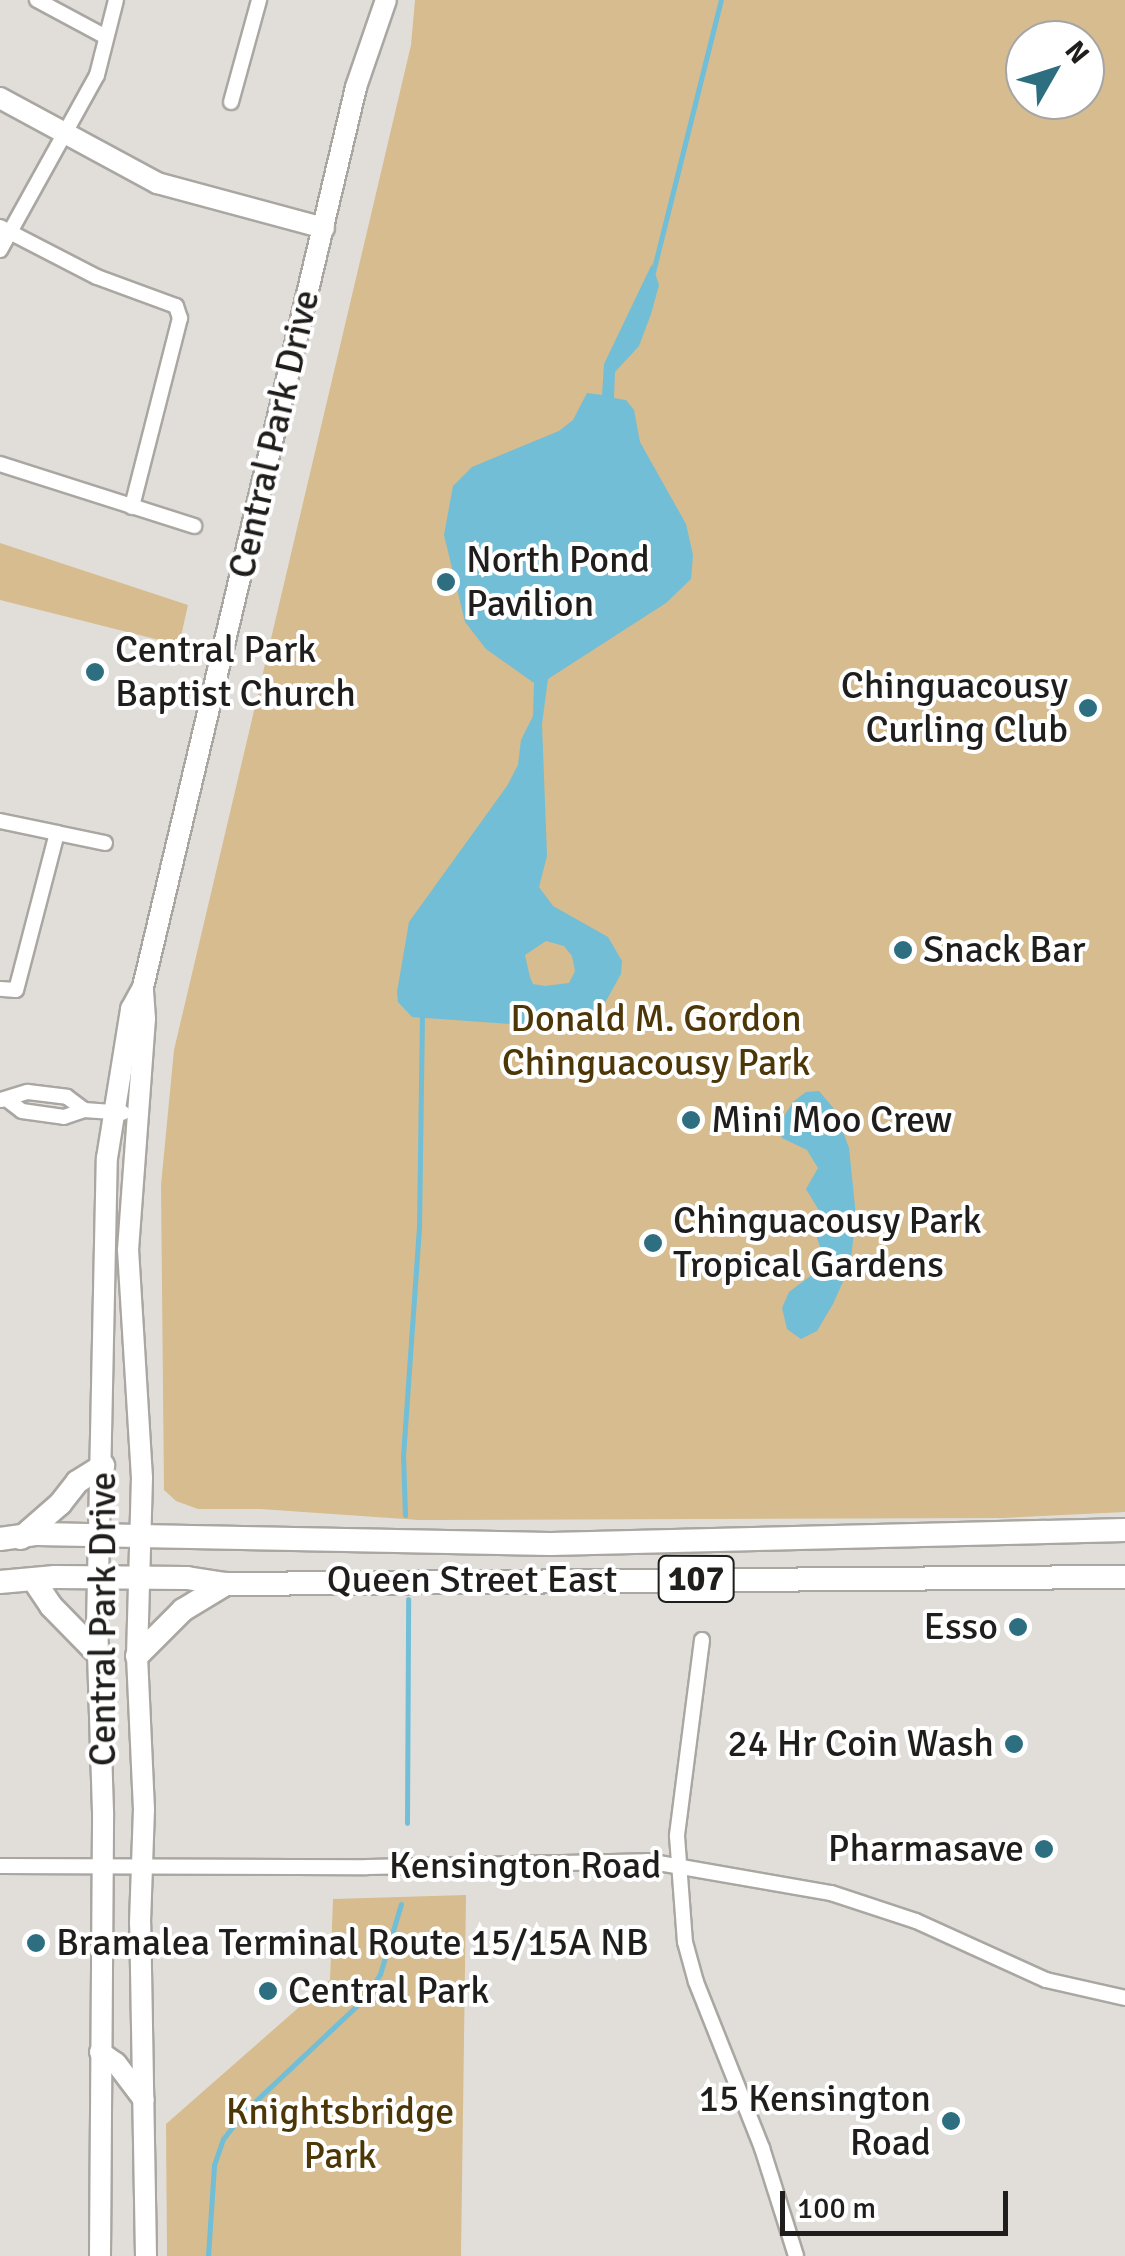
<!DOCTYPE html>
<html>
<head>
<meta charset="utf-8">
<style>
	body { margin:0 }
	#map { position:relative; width:1125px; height:2256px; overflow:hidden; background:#e1deda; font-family:Signika,sans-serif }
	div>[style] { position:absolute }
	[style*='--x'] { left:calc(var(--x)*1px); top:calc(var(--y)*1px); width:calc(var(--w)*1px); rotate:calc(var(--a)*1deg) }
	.green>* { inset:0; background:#d6bc8e }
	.water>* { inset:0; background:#71bed6 }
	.stream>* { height:5px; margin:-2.5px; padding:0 2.5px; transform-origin:2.5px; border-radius:2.5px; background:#71bed6 }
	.roads { filter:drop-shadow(2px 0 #aaa7a3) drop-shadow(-2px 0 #aaa7a3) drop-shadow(0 2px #aaa7a3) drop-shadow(0 -2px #aaa7a3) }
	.street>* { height:14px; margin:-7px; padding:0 7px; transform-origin:7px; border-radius:7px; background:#fff }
	.secondary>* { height:20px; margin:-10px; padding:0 10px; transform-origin:10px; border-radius:10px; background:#fff }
	.primary>* { height:22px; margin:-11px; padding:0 11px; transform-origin:11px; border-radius:11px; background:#fff }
	.dots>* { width:28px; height:28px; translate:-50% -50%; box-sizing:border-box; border:5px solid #fff; border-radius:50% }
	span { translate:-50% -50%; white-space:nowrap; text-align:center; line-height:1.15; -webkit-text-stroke:8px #fff; paint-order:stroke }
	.shield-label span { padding:2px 8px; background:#fff; border:2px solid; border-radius:8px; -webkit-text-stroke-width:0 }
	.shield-label { font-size:35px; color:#1f1e1d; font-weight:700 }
	.street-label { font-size:38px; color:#1f1e1d }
	.poi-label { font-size:38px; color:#1f1e1d }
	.left { translate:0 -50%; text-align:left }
	.right { translate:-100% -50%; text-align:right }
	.park-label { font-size:38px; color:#4d3707 }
	.north { position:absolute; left:1005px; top:20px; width:100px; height:100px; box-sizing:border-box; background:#fff; border:2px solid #a5a5a5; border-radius:50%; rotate:51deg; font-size:28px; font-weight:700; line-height:40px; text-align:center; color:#1f1e1d }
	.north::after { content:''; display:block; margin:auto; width:35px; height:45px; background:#2d6e81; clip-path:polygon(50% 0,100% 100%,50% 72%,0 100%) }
	.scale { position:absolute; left:780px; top:2191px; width:228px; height:45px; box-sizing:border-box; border:5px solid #1f1e1d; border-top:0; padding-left:12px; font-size:30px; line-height:35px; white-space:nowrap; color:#1f1e1d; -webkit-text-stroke:8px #fff; paint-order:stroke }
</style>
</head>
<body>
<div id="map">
	<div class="green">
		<div style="clip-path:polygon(evenodd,415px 0,1125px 0,1125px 1512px,1003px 1518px,419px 1520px,260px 1509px,198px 1509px,176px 1501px,164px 1490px,161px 1185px,174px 1050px,411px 45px,415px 0,1025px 40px,1085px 40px,1085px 100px,1025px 100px,1025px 40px)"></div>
		<div style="clip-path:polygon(0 543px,188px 605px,179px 645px,0 600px)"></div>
		<div style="clip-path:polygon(466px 1895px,461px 2256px,167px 2256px,166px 2124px,330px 1980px,333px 1899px)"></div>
	</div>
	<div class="water">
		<div style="clip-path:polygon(evenodd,652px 264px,659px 285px,651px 314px,639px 346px,615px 372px,614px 398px,626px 400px,634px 410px,640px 442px,686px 524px,693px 555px,691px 579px,666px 603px,548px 679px,542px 724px,547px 856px,539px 887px,553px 906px,608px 937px,622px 961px,621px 974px,601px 1010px,574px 1022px,523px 1025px,412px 1017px,398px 1002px,397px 992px,409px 922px,507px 786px,518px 765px,521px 740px,533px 716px,534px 683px,486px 649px,465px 622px,444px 535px,453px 486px,472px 467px,559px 431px,573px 420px,587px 393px,602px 395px,604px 364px,652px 264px,546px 941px,564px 946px,572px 956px,575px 971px,569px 983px,545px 986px,533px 984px,530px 977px,525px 955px,546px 941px)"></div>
		<div style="clip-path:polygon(819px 1091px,835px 1110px,849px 1148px,856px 1216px,850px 1266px,833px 1304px,817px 1331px,801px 1339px,787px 1329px,782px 1308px,789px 1292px,817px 1271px,824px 1258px,817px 1238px,823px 1217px,806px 1189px,818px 1168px,807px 1150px,782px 1138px,778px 1125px,794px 1101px,806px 1092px)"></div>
	</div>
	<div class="stream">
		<div style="--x:653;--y:272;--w:280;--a:-76"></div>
		<div style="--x:405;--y:1515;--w:59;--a:-91.9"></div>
		<div style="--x:403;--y:1456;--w:229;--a:-86"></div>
		<div style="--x:419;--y:1228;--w:214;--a:-89.2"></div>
		<div style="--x:407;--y:1823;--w:224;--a:-89.7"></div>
		<div style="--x:208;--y:2256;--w:91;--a:-86.2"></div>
		<div style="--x:214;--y:2165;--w:28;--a:-71"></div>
		<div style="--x:223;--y:2139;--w:36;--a:-52"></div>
		<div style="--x:245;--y:2111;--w:165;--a:-43.3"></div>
		<div style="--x:365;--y:1998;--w:28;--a:-58"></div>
		<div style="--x:380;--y:1974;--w:73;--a:-73.3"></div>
	</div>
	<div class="roads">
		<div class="street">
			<div style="--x:37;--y:0;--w:78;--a:28.2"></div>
			<div style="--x:231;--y:102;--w:106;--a:-74.6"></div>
			<div style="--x:0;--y:227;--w:109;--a:27.3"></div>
			<div style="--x:97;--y:277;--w:84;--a:20.2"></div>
			<div style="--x:176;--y:306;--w:13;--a:72"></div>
			<div style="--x:180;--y:318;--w:195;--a:104.3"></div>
			<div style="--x:0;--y:250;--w:200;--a:-61"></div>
			<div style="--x:97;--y:75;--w:77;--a:-75.8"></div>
			<div style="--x:0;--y:464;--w:204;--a:17.7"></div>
			<div style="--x:0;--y:821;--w:58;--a:11.9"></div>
			<div style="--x:57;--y:833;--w:162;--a:104.6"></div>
			<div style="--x:16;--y:990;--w:16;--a:-176"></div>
			<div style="--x:57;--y:833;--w:49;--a:11.8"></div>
			<div style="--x:1;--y:1100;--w:28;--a:-17"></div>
			<div style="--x:28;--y:1092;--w:39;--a:7"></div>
			<div style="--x:67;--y:1097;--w:21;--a:37"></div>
			<div style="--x:9;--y:1101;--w:16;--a:38"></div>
			<div style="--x:22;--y:1111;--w:42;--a:8.1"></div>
			<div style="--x:64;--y:1117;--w:21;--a:-19"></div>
			<div style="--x:84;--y:1110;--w:39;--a:4"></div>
			<div style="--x:702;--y:1640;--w:198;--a:97.3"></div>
			<div style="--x:677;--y:1836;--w:106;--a:85.7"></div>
			<div style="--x:685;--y:1942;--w:41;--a:74.6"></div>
			<div style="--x:696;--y:1982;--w:179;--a:68.3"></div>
			<div style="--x:762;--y:2148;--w:113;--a:72.5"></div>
			<div style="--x:0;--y:1866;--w:367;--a:0.2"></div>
			<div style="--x:367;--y:1867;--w:280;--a:-1.2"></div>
			<div style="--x:647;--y:1861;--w:187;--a:9.9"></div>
			<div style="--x:831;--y:1893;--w:89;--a:18.2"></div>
			<div style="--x:916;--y:1921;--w:143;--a:24.4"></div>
			<div style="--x:1046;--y:1980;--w:81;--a:12.8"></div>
		</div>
		<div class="secondary">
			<div style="--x:0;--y:98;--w:179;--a:28.4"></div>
			<div style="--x:157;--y:183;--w:173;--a:15.1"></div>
			<div style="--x:100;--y:2052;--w:19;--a:35"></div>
			<div style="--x:116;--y:2063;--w:46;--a:52.9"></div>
			<div style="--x:100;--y:2256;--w:444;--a:-89.6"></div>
			<div style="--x:103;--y:1812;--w:186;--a:-91.8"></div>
			<div style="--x:97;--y:1626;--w:468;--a:-88.8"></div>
			<div style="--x:107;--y:1158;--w:151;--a:-80.8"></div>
			<div style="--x:131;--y:1009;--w:23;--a:-61"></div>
			<div style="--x:146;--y:2256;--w:333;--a:-91"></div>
			<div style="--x:140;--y:1923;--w:113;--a:-88"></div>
			<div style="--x:144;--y:1810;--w:154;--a:-92.6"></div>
			<div style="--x:137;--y:1656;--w:178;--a:-88.4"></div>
			<div style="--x:142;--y:1478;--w:228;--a:-93.5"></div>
			<div style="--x:128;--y:1250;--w:232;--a:-85.8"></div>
			<div style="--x:145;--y:1019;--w:32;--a:-94"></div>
			<div style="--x:143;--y:987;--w:925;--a:-76.68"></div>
			<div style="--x:356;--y:87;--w:92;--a:-71"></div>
		</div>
		<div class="primary">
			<div style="--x:21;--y:1538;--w:52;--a:-41.1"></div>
			<div style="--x:60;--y:1504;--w:28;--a:-52"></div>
			<div style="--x:77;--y:1482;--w:31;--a:-32"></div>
			<div style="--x:0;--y:1539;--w:37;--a:-8"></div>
			<div style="--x:37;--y:1534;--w:514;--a:1.11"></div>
			<div style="--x:551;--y:1544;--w:574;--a:-1.4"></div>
			<div style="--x:0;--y:1582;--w:55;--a:-5.2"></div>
			<div style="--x:55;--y:1577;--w:132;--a:0.4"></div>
			<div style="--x:187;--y:1578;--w:39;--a:9"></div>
			<div style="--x:226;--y:1584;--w:899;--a:-0.45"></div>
			<div style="--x:35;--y:1582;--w:29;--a:56"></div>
			<div style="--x:51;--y:1606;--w:67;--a:45.6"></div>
			<div style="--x:137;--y:1656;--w:65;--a:-45"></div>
			<div style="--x:183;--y:1610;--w:50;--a:-31.2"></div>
		</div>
	</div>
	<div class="dots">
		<div style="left:446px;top:582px;background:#2d6e81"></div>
		<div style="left:95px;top:672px;background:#2d6e81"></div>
		<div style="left:1088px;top:708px;background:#2d6e81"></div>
		<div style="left:903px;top:950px;background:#2d6e81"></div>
		<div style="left:691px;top:1120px;background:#2d6e81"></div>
		<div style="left:653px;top:1243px;background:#2d6e81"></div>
		<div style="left:1018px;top:1627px;background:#2d6e81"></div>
		<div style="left:1014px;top:1744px;background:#2d6e81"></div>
		<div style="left:1044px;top:1849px;background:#2d6e81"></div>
		<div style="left:36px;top:1943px;background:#2d6e81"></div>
		<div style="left:268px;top:1991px;background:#2d6e81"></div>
		<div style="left:951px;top:2121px;background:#2d6e81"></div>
	</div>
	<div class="shield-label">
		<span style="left:696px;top:1579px">107</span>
	</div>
	<div class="street-label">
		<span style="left:274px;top:434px;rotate:-77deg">Central Park Drive</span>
		<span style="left:472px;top:1580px">Queen Street East</span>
		<span style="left:103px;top:1619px;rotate:-90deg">Central Park Drive</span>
		<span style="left:525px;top:1866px">Kensington Road</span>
	</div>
	<div class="poi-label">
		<span class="left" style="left:466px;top:582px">North Pond<br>Pavilion</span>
		<span class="left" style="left:115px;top:672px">Central Park<br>Baptist Church</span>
		<span class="right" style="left:1068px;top:708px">Chinguacousy<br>Curling Club</span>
		<span class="left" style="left:923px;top:950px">Snack Bar</span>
		<span class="left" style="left:711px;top:1120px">Mini Moo Crew</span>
		<span class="left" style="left:673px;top:1243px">Chinguacousy Park<br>Tropical Gardens</span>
		<span class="right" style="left:998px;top:1627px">Esso</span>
		<span class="right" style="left:994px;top:1744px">24 Hr Coin Wash</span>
		<span class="right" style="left:1024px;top:1849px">Pharmasave</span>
		<span class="left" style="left:56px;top:1943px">Bramalea Terminal Route 15/15A NB</span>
		<span class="left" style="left:288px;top:1991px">Central Park</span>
		<span class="right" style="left:931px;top:2121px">15 Kensington<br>Road</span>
	</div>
	<div class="park-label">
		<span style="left:656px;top:1041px">Donald M. Gordon<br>Chinguacousy Park</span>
		<span style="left:340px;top:2134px">Knightsbridge<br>Park</span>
	</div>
	<div class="north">N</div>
	<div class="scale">100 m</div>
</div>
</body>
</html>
